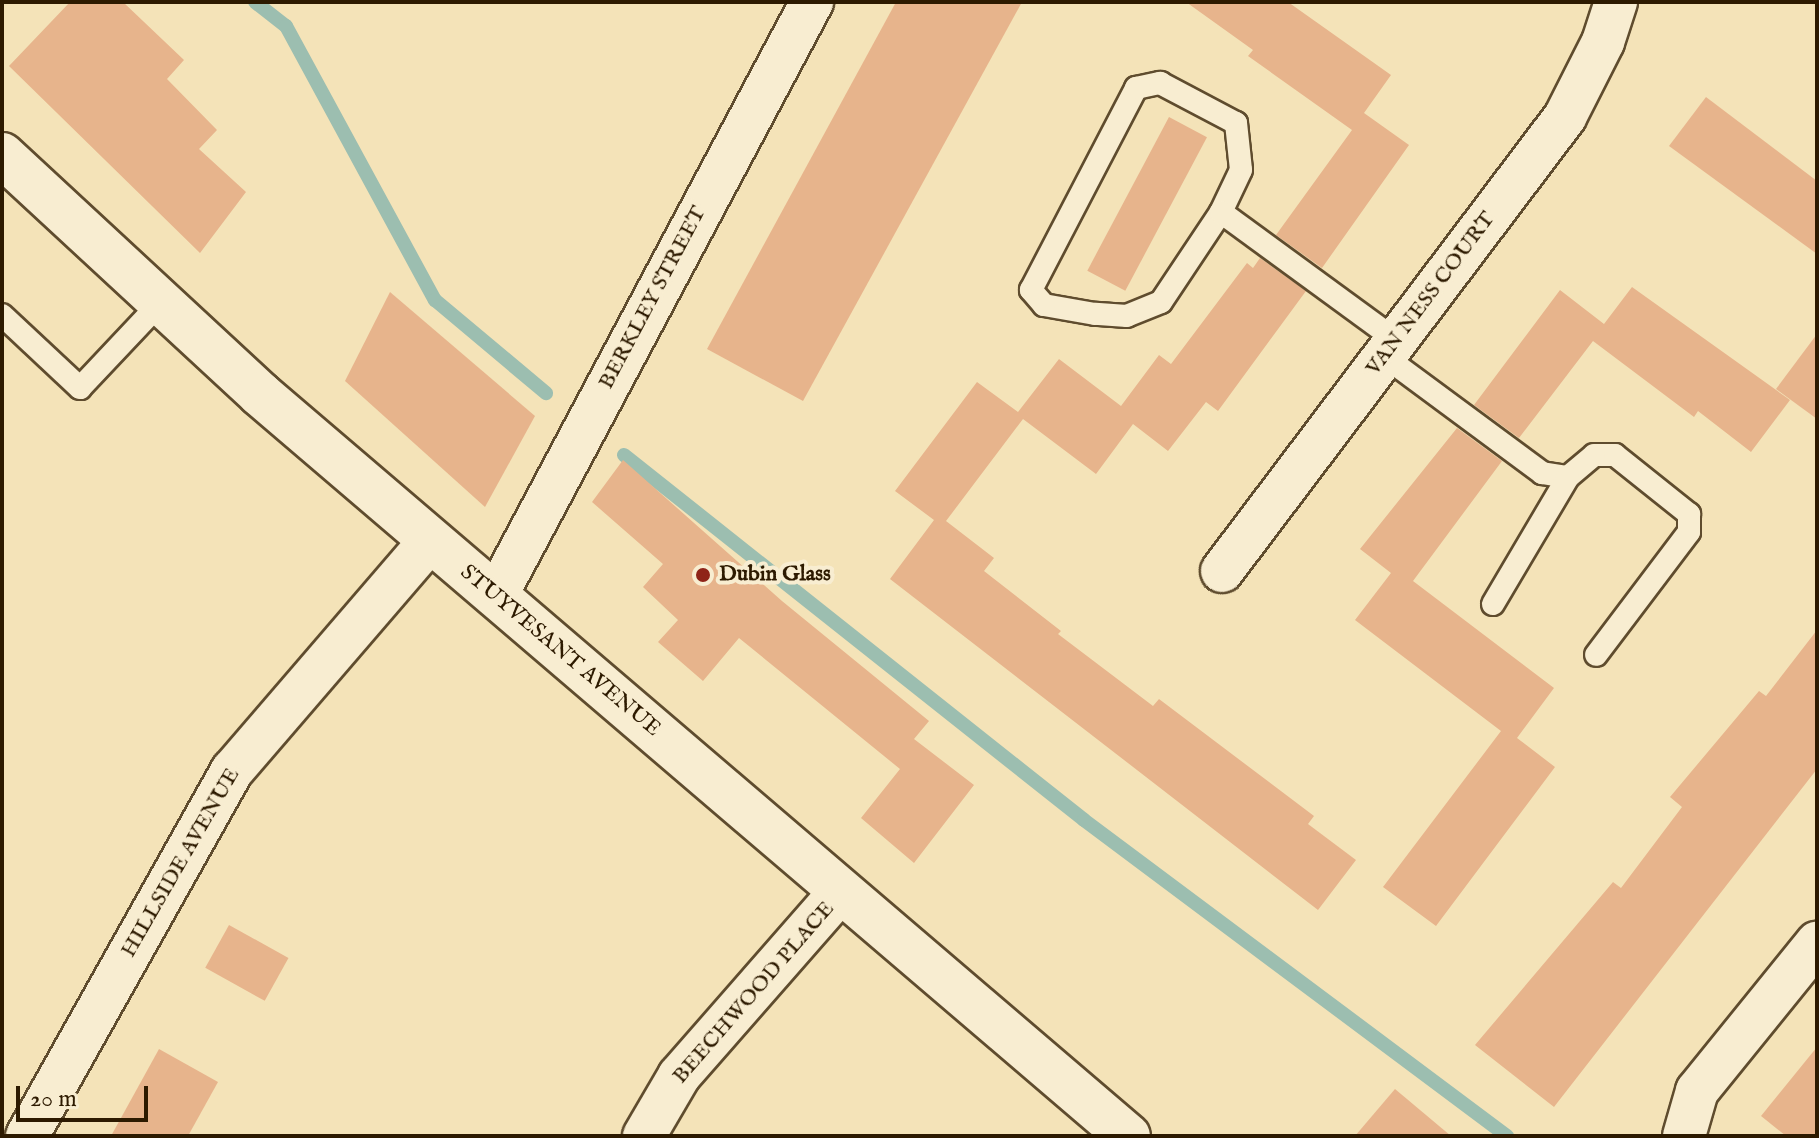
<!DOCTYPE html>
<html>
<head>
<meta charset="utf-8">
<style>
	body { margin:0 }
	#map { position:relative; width:1819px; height:1138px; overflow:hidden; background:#f4e3b8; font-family:"IM FELL English",serif }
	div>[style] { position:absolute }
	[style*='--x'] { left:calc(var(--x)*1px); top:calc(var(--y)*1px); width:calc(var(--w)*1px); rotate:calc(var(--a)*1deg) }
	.stream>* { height:14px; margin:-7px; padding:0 7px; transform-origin:7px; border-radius:7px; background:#9cbeb0 }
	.building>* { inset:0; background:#e7b48c; transform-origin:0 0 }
	.roads { filter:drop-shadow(2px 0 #5f4c2e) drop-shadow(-2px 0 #5f4c2e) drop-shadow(0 2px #5f4c2e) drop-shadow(0 -2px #5f4c2e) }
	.service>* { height:22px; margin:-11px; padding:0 11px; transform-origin:11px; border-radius:11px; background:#f8edd1 }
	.minor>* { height:42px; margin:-21px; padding:0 21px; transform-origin:21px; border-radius:21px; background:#f8edd1 }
	.secondary>* { height:44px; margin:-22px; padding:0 22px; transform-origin:22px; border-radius:22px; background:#f8edd1 }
	.dots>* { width:22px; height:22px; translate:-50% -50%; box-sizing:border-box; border:4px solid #f8edd1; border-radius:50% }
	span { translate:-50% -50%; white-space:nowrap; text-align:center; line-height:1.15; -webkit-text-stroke:8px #f8edd1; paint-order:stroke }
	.street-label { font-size:22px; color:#2d1a00 }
	.poi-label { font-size:22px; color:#2d1a00; font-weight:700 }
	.left { translate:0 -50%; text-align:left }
	.frame { position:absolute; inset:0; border:4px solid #2d1a00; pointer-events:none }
	.scale { position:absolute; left:16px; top:1086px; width:132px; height:36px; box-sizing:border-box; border:4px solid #2d1a00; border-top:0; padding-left:10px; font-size:24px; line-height:28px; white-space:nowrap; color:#2d1a00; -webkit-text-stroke:6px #f8edd1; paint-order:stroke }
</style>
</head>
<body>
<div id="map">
	<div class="stream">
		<div style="--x:255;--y:2;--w:39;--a:38"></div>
		<div style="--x:286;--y:26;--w:312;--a:61.5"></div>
		<div style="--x:435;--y:300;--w:145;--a:40"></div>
		<div style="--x:624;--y:455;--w:587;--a:38.43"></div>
		<div style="--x:1084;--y:820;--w:528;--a:36.76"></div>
	</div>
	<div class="building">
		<div style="clip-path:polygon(70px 2px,123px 2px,184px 60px,167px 79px,217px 130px,199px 149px,246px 192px,200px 253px,9px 66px)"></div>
		<div style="clip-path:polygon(896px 2px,1022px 2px,803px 401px,707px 349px)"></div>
		<div style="clip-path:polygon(1186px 2px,1288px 2px,1391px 75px,1364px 113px,1409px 145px,1322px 268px,1276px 235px,1352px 130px,1248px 56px,1253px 50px)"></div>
		<div style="clip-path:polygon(1706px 97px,1817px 181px,1817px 254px,1669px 146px)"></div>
		<div style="left:1169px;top:117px;width:43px;height:174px;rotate:28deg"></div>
		<div style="clip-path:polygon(1260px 258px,1306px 291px,1218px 411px,1206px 402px,1168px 451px,1133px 424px,1096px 474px,1023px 419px,946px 521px,994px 558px,984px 571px,1061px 631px,1058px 634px,1153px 706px,1159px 699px,1314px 816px,1308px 824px,1356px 860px,1318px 910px,890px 579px,934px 520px,895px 491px,977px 382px,1018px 412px,1059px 359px,1121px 406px,1159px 355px,1171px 364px,1247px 263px,1253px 268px)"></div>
		<div style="clip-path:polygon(1632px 287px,1790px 400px,1751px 452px,1698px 411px,1694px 417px,1593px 341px,1519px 438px,1474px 405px,1560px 290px,1604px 324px)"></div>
		<div style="clip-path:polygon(390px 292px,535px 416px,485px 507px,345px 381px)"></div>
		<div style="clip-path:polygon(1817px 334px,1817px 419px,1776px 389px)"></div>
		<div style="clip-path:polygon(1457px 428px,1502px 461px,1413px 581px,1554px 688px,1517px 738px,1555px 767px,1436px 926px,1383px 887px,1501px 731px,1355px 620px,1391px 573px,1360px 549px)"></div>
		<div style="clip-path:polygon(623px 460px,782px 601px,929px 721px,914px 739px,974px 785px,914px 863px,861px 818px,900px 769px,739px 638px,703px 681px,658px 642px,678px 620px,643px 587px,663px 564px,592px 502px)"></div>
		<div style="clip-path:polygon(1817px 630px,1817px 769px,1554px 1107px,1475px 1045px,1613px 882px,1621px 888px,1682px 807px,1670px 797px,1759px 691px,1766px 696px)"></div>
		<div style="left:229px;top:925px;width:68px;height:49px;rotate:29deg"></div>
		<div style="clip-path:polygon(1817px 1047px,1817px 1136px,1786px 1136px,1761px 1116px)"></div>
		<div style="clip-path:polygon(159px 1049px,218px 1082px,188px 1136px,111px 1136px)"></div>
		<div style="clip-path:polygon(1395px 1089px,1451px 1136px,1355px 1136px)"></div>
	</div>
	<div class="roads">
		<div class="service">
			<div style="--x:1221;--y:212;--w:108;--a:123.7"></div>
			<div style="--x:1161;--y:302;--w:37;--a:158"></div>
			<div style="--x:1127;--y:316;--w:32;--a:-176"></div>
			<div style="--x:1095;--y:314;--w:52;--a:-170"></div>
			<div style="--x:1044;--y:305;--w:20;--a:-131"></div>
			<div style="--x:1031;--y:290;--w:228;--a:-62.5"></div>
			<div style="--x:1136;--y:88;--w:25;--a:-12"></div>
			<div style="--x:1160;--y:83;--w:86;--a:27.8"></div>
			<div style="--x:1236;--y:123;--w:47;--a:83.9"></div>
			<div style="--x:1241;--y:170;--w:47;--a:115.5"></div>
			<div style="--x:1221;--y:212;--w:217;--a:36.2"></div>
			<div style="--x:2;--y:315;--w:107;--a:43.1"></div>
			<div style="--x:80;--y:388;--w:118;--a:-46.7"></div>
			<div style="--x:1384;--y:356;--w:197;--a:36.5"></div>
			<div style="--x:1542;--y:473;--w:26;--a:9"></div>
			<div style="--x:1568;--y:477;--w:34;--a:-40"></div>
			<div style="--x:1594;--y:455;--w:21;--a:0"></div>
			<div style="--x:1615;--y:455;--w:95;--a:38.6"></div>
			<div style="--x:1689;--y:514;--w:18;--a:90"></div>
			<div style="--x:1689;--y:532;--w:154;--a:127.1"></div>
			<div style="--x:1493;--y:604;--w:147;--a:-59.4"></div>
		</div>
		<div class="minor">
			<div style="--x:1222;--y:571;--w:569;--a:-52.93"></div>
			<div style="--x:1565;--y:117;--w:84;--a:-63.1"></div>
			<div style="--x:1603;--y:42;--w:42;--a:-72"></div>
			<div style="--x:496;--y:596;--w:673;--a:-61.99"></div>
			<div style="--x:27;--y:1136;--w:419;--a:-60.7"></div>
			<div style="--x:232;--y:771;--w:303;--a:-49.3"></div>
			<div style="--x:644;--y:1136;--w:69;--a:-59.7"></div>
			<div style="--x:679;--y:1076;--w:246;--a:-48.8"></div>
			<div style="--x:1684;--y:1136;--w:47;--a:-73.9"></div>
			<div style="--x:1697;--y:1091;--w:191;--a:-51"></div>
		</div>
		<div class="secondary">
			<div style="--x:2;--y:155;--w:352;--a:42.8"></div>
			<div style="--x:260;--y:394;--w:1142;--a:40.53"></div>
		</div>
	</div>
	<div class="dots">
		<div style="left:703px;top:575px;background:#8f2418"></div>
	</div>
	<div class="street-label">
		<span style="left:1431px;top:294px;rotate:-53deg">VAN NESS COURT</span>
		<span style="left:653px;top:298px;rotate:-62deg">BERKLEY STREET</span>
		<span style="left:560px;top:651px;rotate:40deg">STUYVESANT AVENUE</span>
		<span style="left:181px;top:863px;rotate:-60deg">HILLSIDE AVENUE</span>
		<span style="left:754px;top:993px;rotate:-49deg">BEECHWOOD PLACE</span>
	</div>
	<div class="poi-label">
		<span class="left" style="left:719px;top:575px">Dubin Glass</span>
	</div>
	<div class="frame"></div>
	<div class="scale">20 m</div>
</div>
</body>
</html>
